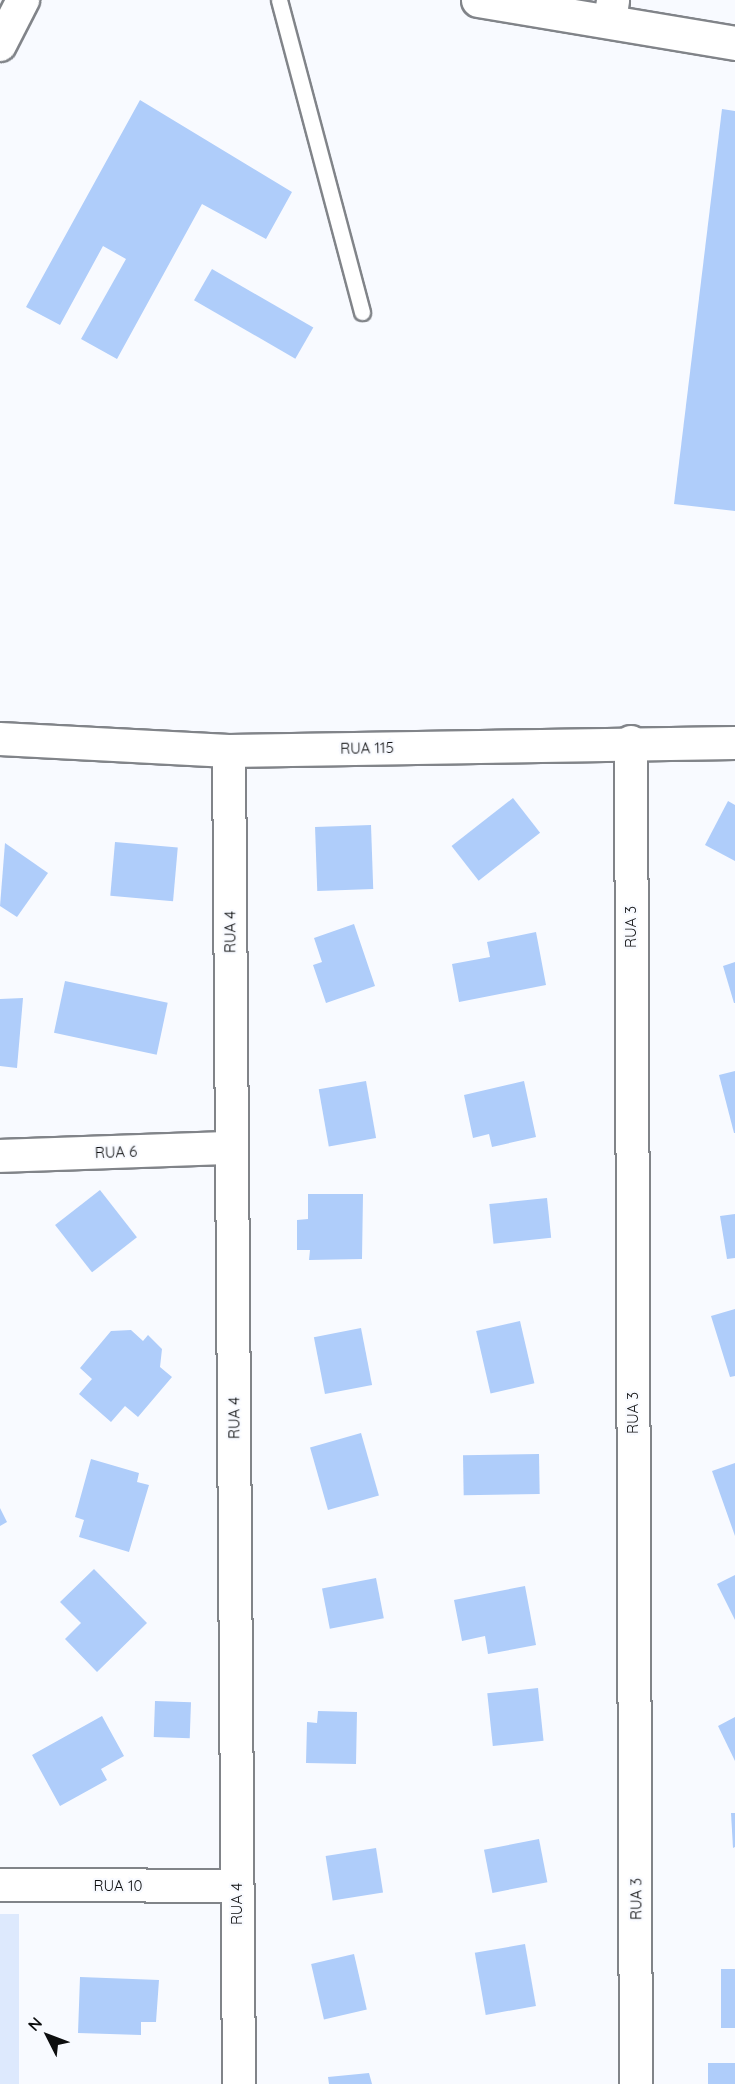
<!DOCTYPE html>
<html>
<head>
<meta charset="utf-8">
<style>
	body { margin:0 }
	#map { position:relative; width:735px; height:2084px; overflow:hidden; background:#f8faff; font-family:Quicksand,sans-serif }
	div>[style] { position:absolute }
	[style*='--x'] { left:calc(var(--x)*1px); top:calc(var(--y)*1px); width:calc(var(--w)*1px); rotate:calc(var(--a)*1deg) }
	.green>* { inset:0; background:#dde9fd; transform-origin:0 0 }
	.building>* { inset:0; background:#afcdfa; transform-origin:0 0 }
	.roads { filter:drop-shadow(2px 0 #818489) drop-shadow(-2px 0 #818489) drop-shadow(0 2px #818489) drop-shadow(0 -2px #818489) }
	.lane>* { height:15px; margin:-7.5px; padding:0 7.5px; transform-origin:7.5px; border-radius:7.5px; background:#fff }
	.street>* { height:32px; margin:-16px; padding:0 16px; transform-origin:16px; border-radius:16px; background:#fff }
	.secondary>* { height:33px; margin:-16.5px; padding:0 16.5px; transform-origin:16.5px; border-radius:16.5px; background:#fff }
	span { translate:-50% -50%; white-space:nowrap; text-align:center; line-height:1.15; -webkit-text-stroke:4.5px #f8faff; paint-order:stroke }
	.street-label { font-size:15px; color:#0d0e0f }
	.north { position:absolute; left:18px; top:2006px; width:60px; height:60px; -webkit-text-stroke:4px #f8faff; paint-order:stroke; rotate:312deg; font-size:16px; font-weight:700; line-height:24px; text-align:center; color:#0d0e0f }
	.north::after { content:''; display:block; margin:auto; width:21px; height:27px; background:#0d0e0f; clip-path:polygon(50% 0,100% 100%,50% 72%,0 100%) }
</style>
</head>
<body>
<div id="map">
	<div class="green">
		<div style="left:0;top:1914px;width:19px;height:170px"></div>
	</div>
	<div class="building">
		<div style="clip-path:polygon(140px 100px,292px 192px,266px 239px,202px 204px,117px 359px,81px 339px,126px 259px,103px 246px,60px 325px,26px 307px)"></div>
		<div style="clip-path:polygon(722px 109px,735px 111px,735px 511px,674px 504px)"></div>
		<div style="left:212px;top:269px;width:117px;height:36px;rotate:30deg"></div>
		<div style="left:513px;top:798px;width:44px;height:78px;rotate:52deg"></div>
		<div style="clip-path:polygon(728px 801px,735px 805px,735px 861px,705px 845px)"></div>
		<div style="left:371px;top:825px;width:64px;height:56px;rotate:88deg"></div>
		<div style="left:115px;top:842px;width:63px;height:54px;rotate:5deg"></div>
		<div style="clip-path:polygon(5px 843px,48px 873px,17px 917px,0 906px)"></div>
		<div style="clip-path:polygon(354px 924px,375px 986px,326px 1003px,313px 965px,322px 962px,314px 938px)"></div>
		<div style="clip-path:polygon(536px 932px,546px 985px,459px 1002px,452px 964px,490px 957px,487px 942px)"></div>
		<div style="clip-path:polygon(735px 962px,735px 1003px,734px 1003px,723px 966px)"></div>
		<div style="left:65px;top:981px;width:105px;height:53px;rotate:12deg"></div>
		<div style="clip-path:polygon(23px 998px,17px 1068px,0 1066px,0 999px)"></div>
		<div style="clip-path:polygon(735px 1071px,735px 1133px,734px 1133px,719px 1075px)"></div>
		<div style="left:366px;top:1081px;width:58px;height:48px;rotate:80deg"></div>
		<div style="clip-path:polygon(524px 1081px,536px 1137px,492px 1147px,489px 1134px,473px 1138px,464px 1095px)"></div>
		<div style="left:100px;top:1190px;width:60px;height:57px;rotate:52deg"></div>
		<div style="clip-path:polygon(308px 1194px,363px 1194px,362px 1259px,309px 1260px,310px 1250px,297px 1250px,297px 1220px,308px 1219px)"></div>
		<div style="left:547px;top:1198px;width:40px;height:58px;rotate:84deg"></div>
		<div style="clip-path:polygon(735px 1214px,735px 1258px,727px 1259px,720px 1216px)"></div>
		<div style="clip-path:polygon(735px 1309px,735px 1376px,730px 1377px,711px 1316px)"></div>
		<div style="left:520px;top:1321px;width:64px;height:45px;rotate:77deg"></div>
		<div style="left:361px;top:1328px;width:58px;height:48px;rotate:79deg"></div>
		<div style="clip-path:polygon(131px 1330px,143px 1341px,148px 1335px,162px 1349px,160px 1367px,172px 1377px,138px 1417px,125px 1406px,111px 1422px,79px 1394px,92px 1379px,80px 1368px,111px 1331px)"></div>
		<div style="left:361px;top:1433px;width:65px;height:53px;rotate:74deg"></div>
		<div style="left:539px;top:1454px;width:40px;height:76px;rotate:89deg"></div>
		<div style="clip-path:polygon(91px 1459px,139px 1473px,137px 1482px,149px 1485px,129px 1552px,79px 1537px,84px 1520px,75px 1517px)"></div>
		<div style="clip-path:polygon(735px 1463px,735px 1536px,712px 1471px)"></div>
		<div style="clip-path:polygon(0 1508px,7px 1522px,0 1526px)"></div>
		<div style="clip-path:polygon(94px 1569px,147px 1623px,97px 1672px,65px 1639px,81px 1623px,60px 1602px)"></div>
		<div style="clip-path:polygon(735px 1575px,735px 1620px,717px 1584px)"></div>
		<div style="left:376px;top:1578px;width:41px;height:55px;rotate:79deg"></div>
		<div style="clip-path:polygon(525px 1586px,536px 1645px,488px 1654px,485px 1636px,462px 1641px,454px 1600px)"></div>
		<div style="left:538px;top:1688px;width:53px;height:51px;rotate:84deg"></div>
		<div style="left:155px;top:1701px;width:36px;height:36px;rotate:2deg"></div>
		<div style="clip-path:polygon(318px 1711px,357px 1712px,356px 1764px,306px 1763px,307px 1722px,317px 1723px)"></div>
		<div style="clip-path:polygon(102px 1716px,124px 1756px,101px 1769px,107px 1780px,60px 1806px,32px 1755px)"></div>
		<div style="clip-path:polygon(735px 1717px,735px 1761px,718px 1726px)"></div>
		<div style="clip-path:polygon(731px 1813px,735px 1813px,735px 1847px,733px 1848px)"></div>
		<div style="left:539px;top:1839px;width:44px;height:56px;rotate:79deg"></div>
		<div style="left:376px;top:1848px;width:45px;height:51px;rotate:81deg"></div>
		<div style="left:525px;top:1944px;width:63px;height:51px;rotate:80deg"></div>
		<div style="left:354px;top:1954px;width:57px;height:44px;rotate:77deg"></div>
		<div style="left:721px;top:1969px;width:14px;height:59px"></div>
		<div style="clip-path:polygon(80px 1977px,159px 1980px,156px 2022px,141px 2022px,141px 2035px,78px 2033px)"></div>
		<div style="left:708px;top:2063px;width:27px;height:21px"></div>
		<div style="clip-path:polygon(369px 2073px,372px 2084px,329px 2084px,328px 2077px)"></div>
	</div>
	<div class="roads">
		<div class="lane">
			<div style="--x:279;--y:0;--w:323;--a:75.1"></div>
		</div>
		<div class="street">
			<div style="--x:610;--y:20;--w:20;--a:-81"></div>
			<div style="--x:0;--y:45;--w:51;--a:-62.9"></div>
			<div style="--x:0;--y:739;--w:229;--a:3"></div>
			<div style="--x:229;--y:751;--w:506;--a:-0.91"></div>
			<div style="--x:631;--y:742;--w:1342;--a:89.79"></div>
			<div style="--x:229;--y:751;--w:1333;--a:89.57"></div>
			<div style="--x:0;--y:1156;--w:232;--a:-2"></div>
			<div style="--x:0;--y:1885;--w:237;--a:0.2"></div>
		</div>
		<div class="secondary">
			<div style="--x:478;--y:0;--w:261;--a:9.5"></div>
		</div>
	</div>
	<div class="street-label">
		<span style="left:367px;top:748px;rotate:-1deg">RUA 115</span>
		<span style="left:631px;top:927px;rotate:-90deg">RUA 3</span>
		<span style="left:230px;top:932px;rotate:-90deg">RUA 4</span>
		<span style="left:116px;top:1152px;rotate:-2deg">RUA 6</span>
		<span style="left:633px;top:1413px;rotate:-90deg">RUA 3</span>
		<span style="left:234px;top:1418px;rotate:-90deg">RUA 4</span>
		<span style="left:118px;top:1886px">RUA 10</span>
		<span style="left:636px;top:1899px;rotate:-90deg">RUA 3</span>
		<span style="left:237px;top:1904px;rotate:-90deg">RUA 4</span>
	</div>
	<div class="north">N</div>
</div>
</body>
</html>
